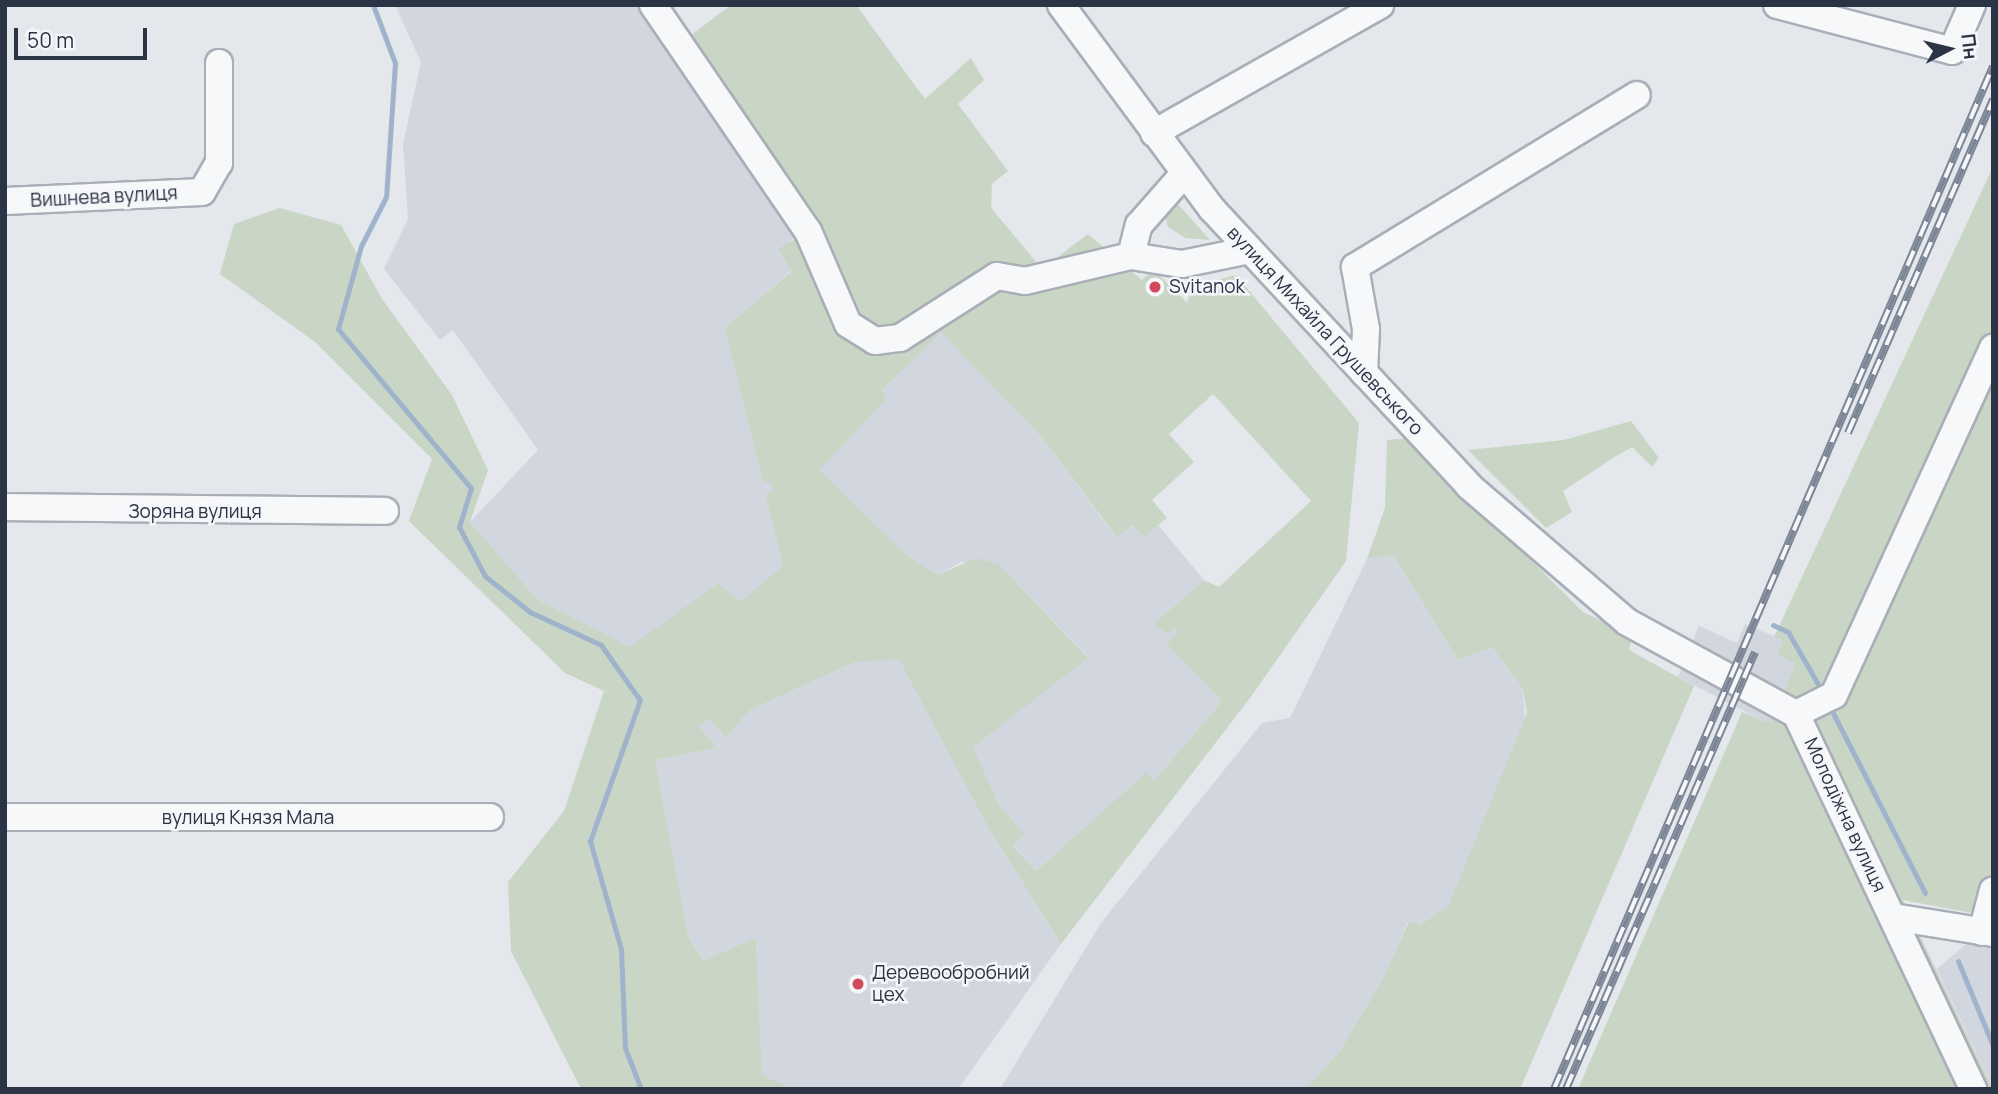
<!DOCTYPE html>
<html>
<head>
<meta charset="utf-8">
<style>
	body { margin:0 }
	#map { position:relative; width:1998px; height:1094px; overflow:hidden; background:#e4e7ec; font-family:Manrope,sans-serif }
	div>[style] { position:absolute }
	[style*='--x'] { left:calc(var(--x)*1px); top:calc(var(--y)*1px); width:calc(var(--w)*1px); rotate:calc(var(--a)*1deg) }
	.built>* { inset:0; background:#d2d6de }
	.green>* { inset:0; background:#c9d6c5 }
	.stream>* { height:5px; margin:-2.5px; padding:0 2.5px; transform-origin:2.5px; border-radius:2.5px; background:#9fb4cc }
	.roads { filter:drop-shadow(2px 0 #a9aeb7) drop-shadow(-2px 0 #a9aeb7) drop-shadow(0 2px #a9aeb7) drop-shadow(0 -2px #a9aeb7) }
	.minor>* { height:26px; margin:-13px; padding:0 13px; transform-origin:13px; border-radius:13px; background:#f7f8fa }
	.rail>* { height:8px; margin-top:-4px; transform-origin:0; background:repeating-linear-gradient(90deg,#f4f6f9 0 16px,#7d8696 0 32px); box-sizing:border-box; border-block:2px solid #7d8696 }
	.dots>* { width:19px; height:19px; translate:-50% -50%; box-sizing:border-box; border:4px solid #f4f6f9; border-radius:50% }
	span { translate:-50% -50%; white-space:nowrap; text-align:center; line-height:1.15; -webkit-text-stroke:5px #f4f6f9; paint-order:stroke }
	.street-label { font-size:19px; color:#2b3445 }
	.poi-label { font-size:19px; color:#2b3445 }
	.left { translate:0 -50%; text-align:left }
	.frame { position:absolute; inset:0; border:7px solid #2b3445; pointer-events:none }
	.north { position:absolute; left:1914px; top:14px; width:70px; height:70px; -webkit-text-stroke:5px #f4f6f9; paint-order:stroke; rotate:83deg; font-size:19px; font-weight:700; line-height:28px; text-align:center; color:#2b3445 }
	.north::after { content:''; display:block; margin:auto; width:24px; height:32px; background:#2b3445; clip-path:polygon(50% 0,100% 100%,50% 72%,0 100%) }
	.scale { position:absolute; left:14px; top:28px; width:133px; height:32px; box-sizing:border-box; border:4px solid #2b3445; border-top:0; padding-left:9px; font-size:21px; line-height:24px; white-space:nowrap; color:#2b3445; -webkit-text-stroke:5px #f4f6f9; paint-order:stroke }
</style>
</head>
<body>
<div id="map">
	<div class="built">
		<div style="clip-path:polygon(395px 5px,649px 5px,805px 232px,790px 241px,792px 270px,726px 328px,763px 482px,771px 482px,773px 492px,765px 494px,783px 566px,740px 603px,718px 583px,630px 648px,538px 600px,470px 522px,538px 450px,453px 330px,440px 340px,384px 269px,408px 219px,403px 144px,421px 62px)"></div>
		<div style="clip-path:polygon(941px 331px,1044px 440px,1116px 538px,1132px 525px,1144px 537px,1158px 525px,1204px 580px,1154px 623px,1167px 632px,1174px 628px,1178px 633px,1166px 643px,1222px 701px,1154px 781px,1147px 773px,1036px 871px,1013px 845px,1025px 834px,999px 805px,972px 747px,1088px 657px,999px 564px,961px 562px,938px 575px,909px 557px,818px 470px,885px 401px,882px 390px)"></div>
		<div style="clip-path:polygon(1393px 555px,1458px 660px,1492px 647px,1523px 689px,1525px 721px,1448px 908px,1418px 925px,1408px 921px,1383px 981px,1340px 1051px,1305px 1089px,1000px 1089px,1101px 923px,1262px 723px,1290px 718px,1367px 559px)"></div>
		<div style="clip-path:polygon(1745px 624px,1783px 640px,1795px 664px,1771px 725px,1678px 677px,1699px 626px,1737px 643px)"></div>
		<div style="clip-path:polygon(879px 658px,899px 659px,926px 703px,988px 827px,1061px 944px,958px 1089px,795px 1089px,762px 1075px,756px 939px,703px 961px,688px 936px,655px 760px,715px 748px,697px 725px,710px 719px,725px 738px,750px 710px,855px 662px)"></div>
		<div style="clip-path:polygon(1972px 939px,1993px 942px,1993px 1088px,1937px 969px)"></div>
	</div>
	<div class="green">
		<div style="clip-path:polygon(evenodd,731px 5px,856px 5px,925px 99px,971px 58px,984px 80px,958px 104px,1008px 171px,992px 184px,991px 208px,1042px 269px,1088px 234px,1142px 280px,1153px 269px,1187px 303px,1193px 286px,1236px 275px,1359px 423px,1346px 561px,1250px 698px,1061px 944px,988px 827px,899px 659px,855px 662px,750px 710px,725px 738px,710px 719px,698px 725px,716px 748px,655px 760px,688px 936px,703px 961px,756px 938px,762px 1075px,795px 1089px,581px 1089px,511px 951px,508px 882px,564px 811px,604px 691px,565px 673px,409px 521px,432px 459px,315px 342px,220px 274px,234px 224px,280px 208px,341px 225px,382px 299px,452px 395px,488px 470px,470px 522px,538px 600px,630px 647px,718px 583px,740px 602px,783px 566px,765px 494px,772px 492px,771px 482px,763px 482px,725px 328px,792px 271px,778px 249px,805px 233px,682px 42px,731px 5px,941px 332px,1044px 440px,1117px 538px,1132px 525px,1144px 537px,1167px 518px,1152px 500px,1194px 462px,1169px 434px,1213px 394px,1311px 501px,1219px 587px,1204px 580px,1153px 624px,1167px 633px,1174px 628px,1178px 633px,1166px 643px,1222px 701px,1154px 781px,1147px 772px,1036px 871px,1013px 846px,1025px 834px,999px 805px,973px 747px,1088px 658px,999px 564px,976px 558px,938px 575px,909px 557px,819px 470px,886px 400px,882px 390px,941px 332px)"></div>
		<div style="clip-path:polygon(1993px 167px,1993px 917px,1903px 900px,1993px 1089px,1578px 1089px,1742px 712px,1771px 724px,1795px 664px,1778px 655px,1783px 640px,1774px 637px)"></div>
		<div style="clip-path:polygon(1176px 202px,1210px 240px,1185px 238px,1168px 227px,1164px 214px)"></div>
		<div style="clip-path:polygon(1631px 421px,1659px 458px,1652px 467px,1632px 447px,1613px 458px,1563px 491px,1572px 512px,1546px 528px,1468px 450px,1564px 440px)"></div>
		<div style="clip-path:polygon(1409px 438px,1583px 612px,1633px 635px,1629px 650px,1694px 686px,1520px 1089px,1305px 1089px,1340px 1051px,1382px 981px,1409px 921px,1419px 925px,1448px 907px,1527px 713px,1523px 689px,1492px 647px,1458px 660px,1393px 555px,1367px 559px,1385px 508px,1387px 440px)"></div>
	</div>
	<div class="stream">
		<div style="--x:373;--y:5;--w:62;--a:69.2"></div>
		<div style="--x:395;--y:63;--w:134;--a:93.8"></div>
		<div style="--x:386;--y:197;--w:55;--a:117"></div>
		<div style="--x:361;--y:246;--w:86;--a:105.5"></div>
		<div style="--x:338;--y:329;--w:207;--a:50.1"></div>
		<div style="--x:471;--y:488;--w:41;--a:107.1"></div>
		<div style="--x:459;--y:527;--w:55;--a:62"></div>
		<div style="--x:485;--y:576;--w:58;--a:38.7"></div>
		<div style="--x:530;--y:612;--w:78;--a:24.9"></div>
		<div style="--x:601;--y:645;--w:67;--a:54.7"></div>
		<div style="--x:640;--y:700;--w:150;--a:109.5"></div>
		<div style="--x:590;--y:841;--w:112;--a:74"></div>
		<div style="--x:621;--y:949;--w:99;--a:87.7"></div>
		<div style="--x:625;--y:1048;--w:44;--a:68.7"></div>
		<div style="--x:1773;--y:625;--w:17;--a:25"></div>
		<div style="--x:1788;--y:632;--w:62;--a:60.1"></div>
		<div style="--x:1833;--y:713;--w:202;--a:62.9"></div>
		<div style="--x:1958;--y:961;--w:92;--a:67.6"></div>
	</div>
	<div class="roads">
		<div class="minor">
			<div style="--x:653;--y:5;--w:274;--a:55.6"></div>
			<div style="--x:808;--y:231;--w:101;--a:66.7"></div>
			<div style="--x:848;--y:324;--w:32;--a:32"></div>
			<div style="--x:875;--y:341;--w:25;--a:-7"></div>
			<div style="--x:900;--y:338;--w:115;--a:-32.6"></div>
			<div style="--x:997;--y:276;--w:28;--a:10"></div>
			<div style="--x:1025;--y:281;--w:109;--a:-13.3"></div>
			<div style="--x:1131;--y:256;--w:52;--a:8.9"></div>
			<div style="--x:1182;--y:264;--w:69;--a:-11.6"></div>
			<div style="--x:1061;--y:5;--w:254;--a:53.5"></div>
			<div style="--x:1212;--y:209;--w:378;--a:47.1"></div>
			<div style="--x:1469;--y:486;--w:208;--a:40.7"></div>
			<div style="--x:1627;--y:622;--w:192;--a:28.6"></div>
			<div style="--x:1796;--y:714;--w:415;--a:64.7"></div>
			<div style="--x:1777;--y:5;--w:181;--a:14.7"></div>
			<div style="--x:1952;--y:51;--w:50;--a:-66.5"></div>
			<div style="--x:1154;--y:133;--w:260;--a:-29.5"></div>
			<div style="--x:5;--y:201;--w:197;--a:-2.6"></div>
			<div style="--x:202;--y:192;--w:34;--a:-60"></div>
			<div style="--x:219;--y:163;--w:100;--a:-90"></div>
			<div style="--x:1131;--y:256;--w:32;--a:-76"></div>
			<div style="--x:1139;--y:225;--w:67;--a:-48.7"></div>
			<div style="--x:1364;--y:373;--w:44;--a:-87.4"></div>
			<div style="--x:1366;--y:329;--w:63;--a:-100.1"></div>
			<div style="--x:1355;--y:267;--w:330;--a:-31.4"></div>
			<div style="--x:5;--y:507;--w:380;--a:0.6"></div>
			<div style="--x:1796;--y:714;--w:42;--a:-26.6"></div>
			<div style="--x:1834;--y:695;--w:382;--a:-65.4"></div>
			<div style="--x:5;--y:817;--w:485;--a:0"></div>
			<div style="--x:1893;--y:917;--w:101;--a:9.1"></div>
			<div style="--x:1982;--y:932;--w:43;--a:-75.3"></div>
		</div>
	</div>
	<div class="rail">
		<div style="--x:1848;--y:433;--w:364;--a:-66.5"></div>
		<div style="--x:1554;--y:1089;--w:1113;--a:-66.77"></div>
		<div style="--x:1566;--y:1089;--w:476;--a:-66.6"></div>
	</div>
	<div class="dots">
		<div style="left:1155px;top:287px;background:#d1495b"></div>
		<div style="left:858px;top:984px;background:#d1495b"></div>
	</div>
	<div class="street-label">
		<span style="left:104px;top:197px;rotate:-3deg">Вишнева вулиця</span>
		<span style="left:1325px;top:331px;rotate:47deg">вулиця Михайла Грушевського</span>
		<span style="left:195px;top:512px">Зоряна вулиця</span>
		<span style="left:1845px;top:815px;rotate:65deg">Молодіжна вулиця</span>
		<span style="left:248px;top:818px">вулиця Князя Мала</span>
	</div>
	<div class="poi-label">
		<span class="left" style="left:1169px;top:287px">Svitanok</span>
		<span class="left" style="left:872px;top:984px">Деревообробний<br>цех</span>
	</div>
	<div class="frame"></div>
	<div class="north">Пн</div>
	<div class="scale">50 m</div>
</div>
</body>
</html>
